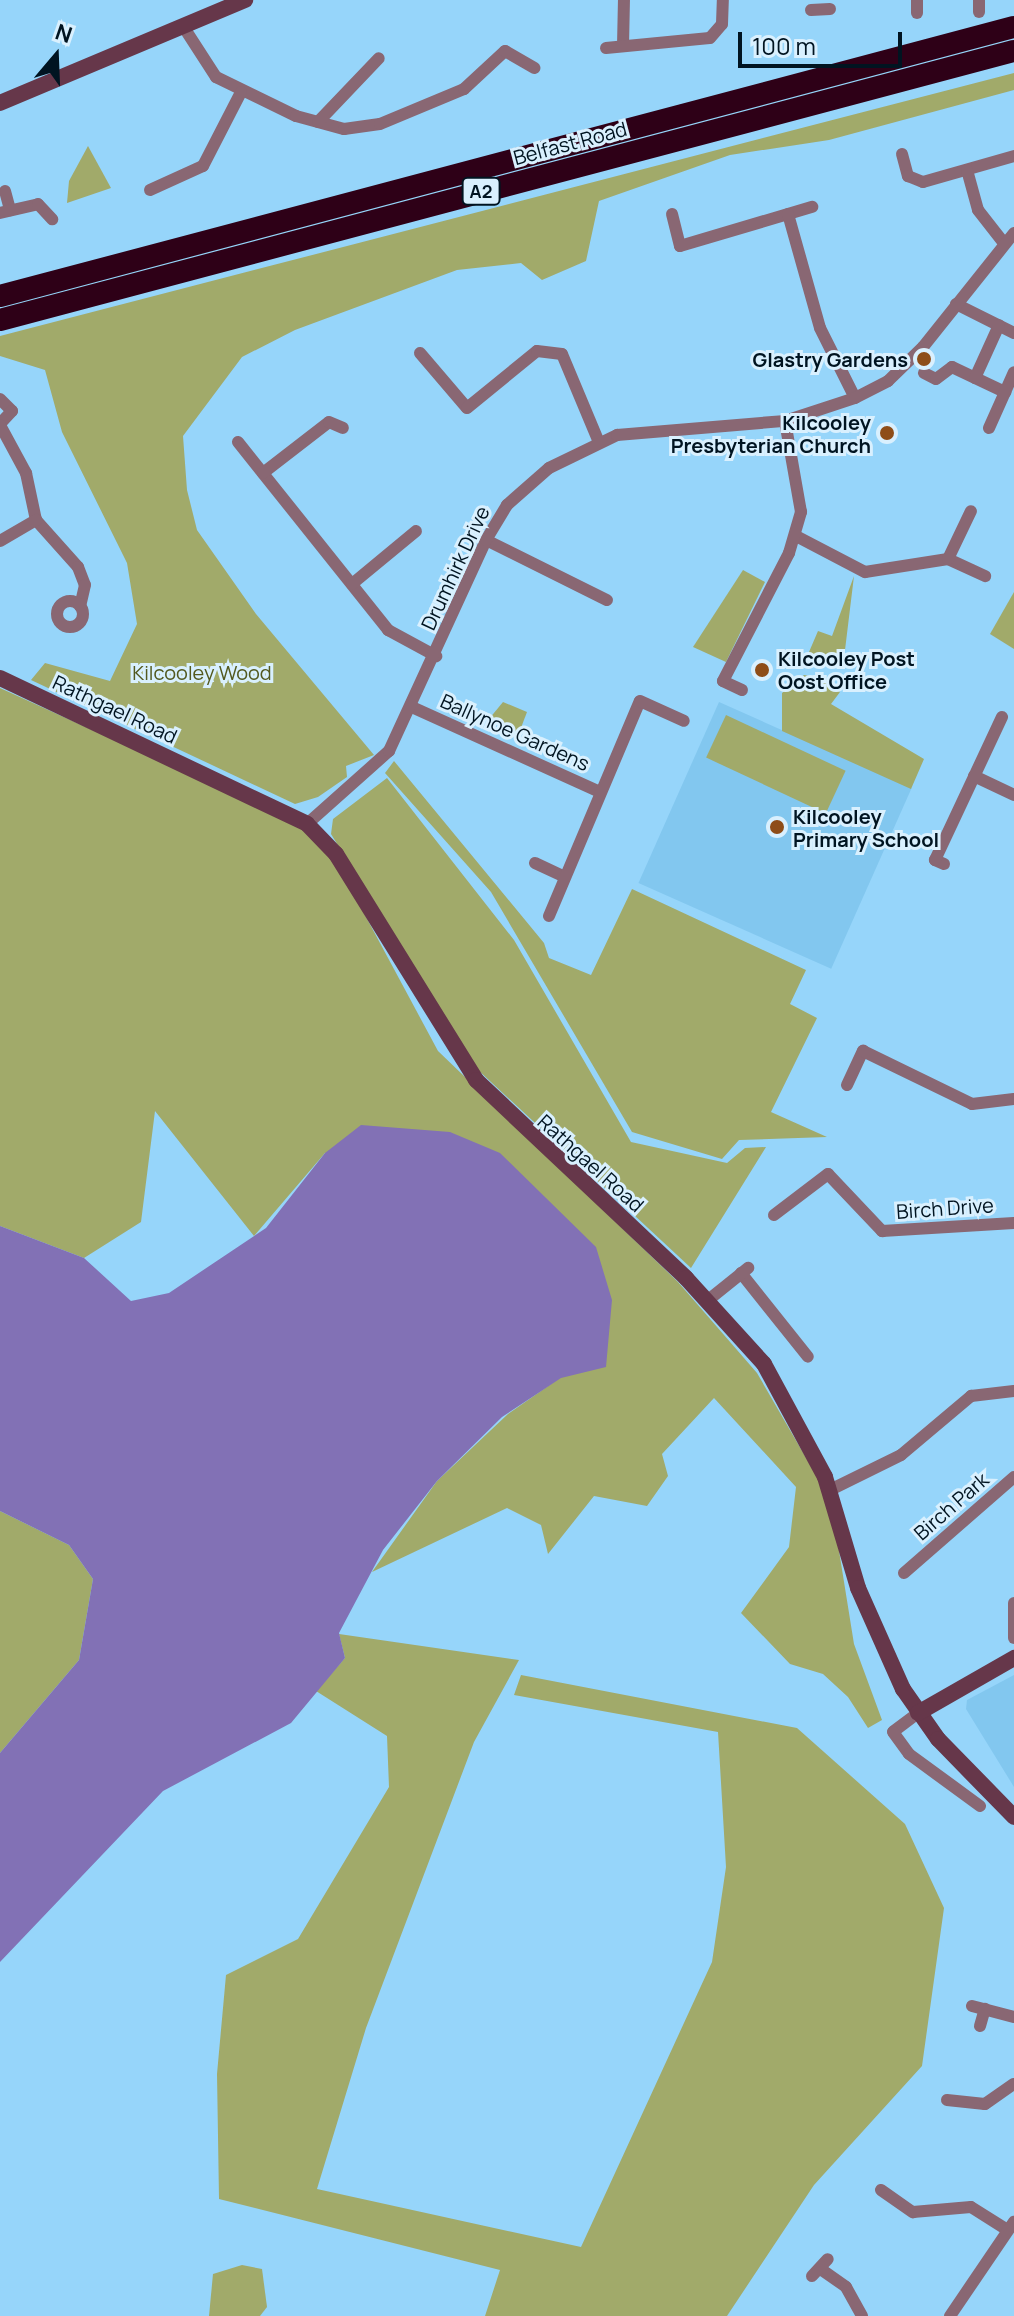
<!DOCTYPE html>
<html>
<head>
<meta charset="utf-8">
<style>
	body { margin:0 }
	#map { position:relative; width:1014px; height:2316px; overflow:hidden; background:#96d5fa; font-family:Manrope,sans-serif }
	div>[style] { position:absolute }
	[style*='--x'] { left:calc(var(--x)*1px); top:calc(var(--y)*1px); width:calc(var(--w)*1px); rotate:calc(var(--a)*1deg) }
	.built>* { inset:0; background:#82c7ef; transform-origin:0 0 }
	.green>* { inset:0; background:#a1aa6a; transform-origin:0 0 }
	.water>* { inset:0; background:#8271b5 }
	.street>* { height:12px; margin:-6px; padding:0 6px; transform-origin:6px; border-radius:6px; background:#896773 }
	.street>.ring { margin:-6px; padding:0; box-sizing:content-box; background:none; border:12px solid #896773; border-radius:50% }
	.secondary>* { height:16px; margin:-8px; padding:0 8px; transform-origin:8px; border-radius:8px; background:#66374a }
	.highway>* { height:22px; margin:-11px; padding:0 11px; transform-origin:11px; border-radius:11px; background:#2e0017 }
	.dots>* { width:22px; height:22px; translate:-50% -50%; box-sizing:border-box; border:4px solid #d9f0fe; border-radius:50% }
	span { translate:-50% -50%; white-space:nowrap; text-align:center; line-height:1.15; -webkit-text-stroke:6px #d9f0fe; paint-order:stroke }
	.shield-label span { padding:2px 6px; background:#d9f0fe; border:2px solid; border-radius:6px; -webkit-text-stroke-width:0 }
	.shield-label { font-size:18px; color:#001421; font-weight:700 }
	.street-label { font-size:20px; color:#001421 }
	.poi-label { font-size:20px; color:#001421; font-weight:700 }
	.right { translate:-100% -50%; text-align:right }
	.left { translate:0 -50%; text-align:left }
	.park-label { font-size:20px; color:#53591f }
	.north { position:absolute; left:16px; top:16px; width:80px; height:80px; -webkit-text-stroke:6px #d9f0fe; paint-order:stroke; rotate:19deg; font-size:22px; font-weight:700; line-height:32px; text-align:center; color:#001421 }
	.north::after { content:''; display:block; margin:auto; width:28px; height:36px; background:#001421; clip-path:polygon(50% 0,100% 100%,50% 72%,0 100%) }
	.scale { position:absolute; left:738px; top:32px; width:164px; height:36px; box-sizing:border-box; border:4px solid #001421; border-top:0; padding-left:10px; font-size:24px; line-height:28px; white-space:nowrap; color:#001421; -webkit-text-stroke:6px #d9f0fe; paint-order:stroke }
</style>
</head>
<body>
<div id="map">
	<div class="built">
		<div style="left:719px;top:702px;width:211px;height:198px;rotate:24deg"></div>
		<div style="clip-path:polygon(1014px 1675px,1014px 1787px,966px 1709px,967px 1700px)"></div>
	</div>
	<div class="green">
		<div style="clip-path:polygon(1014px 73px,1014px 90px,829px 140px,730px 155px,599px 201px,586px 261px,542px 280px,521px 263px,457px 270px,295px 330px,242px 357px,183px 436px,187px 490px,197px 530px,256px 614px,374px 755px,346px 766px,347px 777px,318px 797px,295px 804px,31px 680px,45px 663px,110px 681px,137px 624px,127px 563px,62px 432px,45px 370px,0 356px,0 336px)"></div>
		<div style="clip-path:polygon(88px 146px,111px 188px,67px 203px,69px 181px)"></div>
		<div style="clip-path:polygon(743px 570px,765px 582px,726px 662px,693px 647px)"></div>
		<div style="clip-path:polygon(854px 576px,845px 650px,832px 666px,811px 663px,806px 659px,818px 631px,832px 636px)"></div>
		<div style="clip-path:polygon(1014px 592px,1014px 649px,990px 634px)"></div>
		<div style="clip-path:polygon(804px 675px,826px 679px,840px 692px,831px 704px,924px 759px,911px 789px,782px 731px,782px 693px)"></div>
		<div style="clip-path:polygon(0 688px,301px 825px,337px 863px,438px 1051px,678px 1282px,757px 1373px,831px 1501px,854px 1644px,882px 1720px,868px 1728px,848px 1697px,823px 1674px,790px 1664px,741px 1613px,789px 1547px,796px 1487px,714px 1398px,662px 1454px,668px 1476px,647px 1506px,594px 1496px,548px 1554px,541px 1525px,507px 1508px,372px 1572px,437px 1481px,508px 1414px,561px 1377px,325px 1153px,254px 1236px,155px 1111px,141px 1222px,84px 1258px,0 1226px)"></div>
		<div style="clip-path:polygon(503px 702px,527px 712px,519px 733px,489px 719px)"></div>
		<div style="left:726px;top:715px;width:132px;height:47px;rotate:25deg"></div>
		<div style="clip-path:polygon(394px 761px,544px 943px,549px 958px,591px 975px,632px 889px,806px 970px,790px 1004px,817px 1018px,771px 1112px,827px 1137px,739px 1140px,722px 1159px,632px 1132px,491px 892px,385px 773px)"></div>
		<div style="clip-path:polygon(387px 778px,514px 940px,631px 1142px,727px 1163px,745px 1148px,766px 1147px,691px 1268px,477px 1069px,331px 834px,333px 819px)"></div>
		<div style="clip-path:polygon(0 1511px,69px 1545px,93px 1579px,79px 1660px,0 1753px)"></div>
		<div style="clip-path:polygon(339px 1634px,519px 1660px,474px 1742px,366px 2028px,317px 2189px,581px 2247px,712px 1962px,726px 1867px,718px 1732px,514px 1695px,521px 1675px,797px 1728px,905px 1824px,944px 1908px,922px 2066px,814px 2185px,727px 2316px,485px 2316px,500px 2270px,219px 2199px,217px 2074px,226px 1975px,298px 1939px,389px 1787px,387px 1736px,316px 1691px,345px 1658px)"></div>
		<div style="clip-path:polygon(242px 2265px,262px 2269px,267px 2307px,260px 2316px,209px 2316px,213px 2274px)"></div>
	</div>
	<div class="water">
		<div style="clip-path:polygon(361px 1125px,450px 1132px,500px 1153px,596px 1247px,612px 1300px,606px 1367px,561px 1378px,502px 1417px,437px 1481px,383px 1550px,339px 1633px,345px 1658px,291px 1723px,163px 1791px,0 1962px,0 1753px,79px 1660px,93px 1579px,69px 1545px,0 1511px,0 1226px,84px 1258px,131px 1301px,169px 1293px,266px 1228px,325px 1153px)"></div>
	</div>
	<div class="street">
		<div style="--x:979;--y:0;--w:12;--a:90"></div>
		<div style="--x:811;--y:10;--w:19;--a:-3"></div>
		<div style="--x:917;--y:13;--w:13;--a:-90"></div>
		<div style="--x:183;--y:26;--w:61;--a:57.1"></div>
		<div style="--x:216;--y:77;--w:89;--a:26"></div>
		<div style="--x:296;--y:116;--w:50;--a:15.2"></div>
		<div style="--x:344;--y:129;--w:36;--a:-8"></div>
		<div style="--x:380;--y:124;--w:91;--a:-22.6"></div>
		<div style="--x:464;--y:89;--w:56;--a:-42.8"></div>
		<div style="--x:505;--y:51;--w:34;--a:30"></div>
		<div style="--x:623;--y:46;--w:46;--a:-88.8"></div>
		<div style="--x:606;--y:48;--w:104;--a:-5.5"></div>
		<div style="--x:710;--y:38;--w:18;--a:-49"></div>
		<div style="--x:722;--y:24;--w:24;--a:-88"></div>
		<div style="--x:318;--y:122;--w:88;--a:-46.4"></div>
		<div style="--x:902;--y:154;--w:23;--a:75"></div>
		<div style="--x:908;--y:176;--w:16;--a:22"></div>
		<div style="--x:923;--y:182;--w:95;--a:-15.9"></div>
		<div style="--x:967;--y:170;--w:41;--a:74.6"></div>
		<div style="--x:978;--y:210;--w:41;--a:52"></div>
		<div style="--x:150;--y:190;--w:58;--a:-24.4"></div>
		<div style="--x:203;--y:166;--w:83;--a:-62.8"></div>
		<div style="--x:5;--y:191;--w:20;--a:75"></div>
		<div style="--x:0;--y:213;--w:39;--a:-13"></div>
		<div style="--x:38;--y:204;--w:21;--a:47"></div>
		<div style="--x:672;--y:214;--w:33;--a:76"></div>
		<div style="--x:680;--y:246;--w:138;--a:-16.5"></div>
		<div style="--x:788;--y:214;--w:118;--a:74.3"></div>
		<div style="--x:820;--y:328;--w:78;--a:63.4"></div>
		<div style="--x:956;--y:304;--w:65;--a:26.6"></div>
		<div style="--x:420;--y:353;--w:72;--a:49.5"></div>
		<div style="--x:467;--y:408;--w:90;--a:-39.2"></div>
		<div style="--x:537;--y:351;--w:25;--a:7"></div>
		<div style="--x:562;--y:354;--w:93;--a:67.3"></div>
		<div style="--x:924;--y:373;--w:13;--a:27"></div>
		<div style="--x:936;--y:379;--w:20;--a:-37"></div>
		<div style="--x:952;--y:367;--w:59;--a:25.3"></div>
		<div style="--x:975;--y:378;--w:58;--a:-65.6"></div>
		<div style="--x:0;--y:399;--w:17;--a:45"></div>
		<div style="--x:12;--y:411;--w:18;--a:133"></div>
		<div style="--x:0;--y:425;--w:55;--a:61.6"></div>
		<div style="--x:26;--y:473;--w:48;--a:78"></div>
		<div style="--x:36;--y:520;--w:63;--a:48.2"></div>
		<div style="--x:78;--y:567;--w:19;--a:69"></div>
		<div style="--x:85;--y:585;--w:22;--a:103"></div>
		<div style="--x:989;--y:428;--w:61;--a:-65.9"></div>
		<div style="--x:238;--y:442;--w:241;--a:51.4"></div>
		<div style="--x:388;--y:630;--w:55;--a:28.4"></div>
		<div style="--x:263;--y:473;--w:83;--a:-37.7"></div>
		<div style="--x:329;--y:422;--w:15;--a:23"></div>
		<div style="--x:796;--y:536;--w:78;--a:27.6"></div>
		<div style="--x:865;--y:572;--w:84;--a:-8.9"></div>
		<div style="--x:948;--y:559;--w:41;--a:24.7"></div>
		<div style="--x:486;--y:540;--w:135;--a:26.4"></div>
		<div style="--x:0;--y:541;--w:42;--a:-30.3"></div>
		<div style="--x:948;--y:559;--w:53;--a:-64.4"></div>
		<div style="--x:352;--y:584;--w:83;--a:-39.6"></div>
		<div class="ring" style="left:57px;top:601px;width:14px;height:14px"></div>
		<div style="--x:742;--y:690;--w:21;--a:-155"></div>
		<div style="--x:723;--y:681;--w:144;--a:-62.7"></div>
		<div style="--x:789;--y:553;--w:43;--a:-73.7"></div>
		<div style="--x:801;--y:512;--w:92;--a:-100"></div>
		<div style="--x:414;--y:708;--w:204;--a:24.3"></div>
		<div style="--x:974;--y:776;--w:44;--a:25.4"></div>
		<div style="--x:307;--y:824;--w:110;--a:-41.7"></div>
		<div style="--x:389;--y:751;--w:232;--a:-65.3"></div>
		<div style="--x:486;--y:540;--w:41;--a:-59"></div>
		<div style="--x:507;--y:505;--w:56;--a:-41.4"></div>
		<div style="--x:549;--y:468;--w:76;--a:-25.9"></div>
		<div style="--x:617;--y:435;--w:169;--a:-4.8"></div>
		<div style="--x:785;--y:421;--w:74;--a:-18.2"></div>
		<div style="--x:855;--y:398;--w:37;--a:-27"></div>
		<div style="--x:888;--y:381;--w:49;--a:-44.2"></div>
		<div style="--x:923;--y:347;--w:146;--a:-51.4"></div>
		<div style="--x:535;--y:863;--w:31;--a:25"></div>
		<div style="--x:944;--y:864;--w:10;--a:-156"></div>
		<div style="--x:935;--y:860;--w:158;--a:-64.9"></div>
		<div style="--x:549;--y:916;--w:233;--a:-67.1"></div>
		<div style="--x:640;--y:701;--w:48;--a:24.4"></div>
		<div style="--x:847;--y:1085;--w:38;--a:-65"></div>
		<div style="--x:863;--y:1051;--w:121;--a:25.9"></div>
		<div style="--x:972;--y:1104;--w:42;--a:-6.8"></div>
		<div style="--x:774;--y:1215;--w:68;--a:-37.2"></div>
		<div style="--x:828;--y:1174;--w:79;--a:46.5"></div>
		<div style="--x:882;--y:1231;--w:132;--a:-3.5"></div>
		<div style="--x:741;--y:1273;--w:107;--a:51.4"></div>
		<div style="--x:707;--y:1301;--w:53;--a:-38.8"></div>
		<div style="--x:830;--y:1490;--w:79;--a:-26.2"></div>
		<div style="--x:901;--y:1455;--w:92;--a:-40.1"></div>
		<div style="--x:971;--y:1396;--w:43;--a:-6.6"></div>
		<div style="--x:904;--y:1573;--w:146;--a:-41.1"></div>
		<div style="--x:1014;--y:1603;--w:35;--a:90"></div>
		<div style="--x:918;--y:1713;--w:31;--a:143"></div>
		<div style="--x:893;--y:1732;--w:27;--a:54"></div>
		<div style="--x:909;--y:1754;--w:88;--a:36.2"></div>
		<div style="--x:972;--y:2006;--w:43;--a:14.7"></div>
		<div style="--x:980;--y:2026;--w:18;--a:-74"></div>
		<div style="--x:947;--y:2100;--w:38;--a:6"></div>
		<div style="--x:985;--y:2104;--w:35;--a:-35"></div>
		<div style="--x:881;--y:2190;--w:39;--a:35"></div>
		<div style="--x:913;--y:2212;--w:58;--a:-4.9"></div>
		<div style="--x:971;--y:2207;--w:41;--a:32.2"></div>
		<div style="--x:822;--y:2270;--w:29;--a:35"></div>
		<div style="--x:846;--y:2287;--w:33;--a:61"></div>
		<div style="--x:812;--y:2276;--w:23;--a:-47"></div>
		<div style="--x:950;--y:2316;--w:114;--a:-55.8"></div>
	</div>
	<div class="secondary">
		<div style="--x:0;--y:103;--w:266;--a:-22.8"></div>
		<div style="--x:0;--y:678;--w:340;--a:25.4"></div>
		<div style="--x:307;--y:824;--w:42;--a:46"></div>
		<div style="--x:336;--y:854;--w:266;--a:58.2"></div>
		<div style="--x:476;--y:1080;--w:289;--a:43.3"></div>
		<div style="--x:686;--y:1278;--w:116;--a:47.8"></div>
		<div style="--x:764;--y:1364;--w:128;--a:61.6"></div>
		<div style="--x:825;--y:1477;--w:116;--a:73.4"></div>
		<div style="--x:858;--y:1588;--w:111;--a:66"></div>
		<div style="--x:903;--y:1689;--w:61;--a:55"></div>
		<div style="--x:938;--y:1739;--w:109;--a:45.7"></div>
		<div style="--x:918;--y:1713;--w:111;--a:-29.8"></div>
	</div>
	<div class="highway">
		<div style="--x:0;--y:296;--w:1049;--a:-14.86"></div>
		<div style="--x:0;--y:320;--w:1049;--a:-14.86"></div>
	</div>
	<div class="dots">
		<div style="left:924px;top:359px;background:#8e4d18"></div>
		<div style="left:887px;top:433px;background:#8e4d18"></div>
		<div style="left:762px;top:670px;background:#8e4d18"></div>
		<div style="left:777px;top:827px;background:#8e4d18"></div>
	</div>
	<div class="shield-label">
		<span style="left:481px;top:191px">A2</span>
	</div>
	<div class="street-label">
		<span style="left:570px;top:143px;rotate:-15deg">Belfast Road</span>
		<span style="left:455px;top:568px;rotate:-65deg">Drumhirk Drive</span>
		<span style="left:115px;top:709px;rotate:25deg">Rathgael Road</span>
		<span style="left:515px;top:732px;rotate:24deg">Ballynoe Gardens</span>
		<span style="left:591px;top:1163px;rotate:42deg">Rathgael Road</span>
		<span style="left:945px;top:1208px;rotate:-4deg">Birch Drive</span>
		<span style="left:951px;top:1506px;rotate:-41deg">Birch Park</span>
	</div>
	<div class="poi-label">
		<span class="right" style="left:908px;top:359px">Glastry Gardens</span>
		<span class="right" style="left:871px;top:434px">Kilcooley<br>Presbyterian Church</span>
		<span class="left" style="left:778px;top:670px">Kilcooley Post<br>Oost Office</span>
		<span class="left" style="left:793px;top:828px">Kilcooley<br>Primary School</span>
	</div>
	<div class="park-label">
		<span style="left:202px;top:672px">Kilcooley Wood</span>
	</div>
	<div class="north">N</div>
	<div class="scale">100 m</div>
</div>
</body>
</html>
